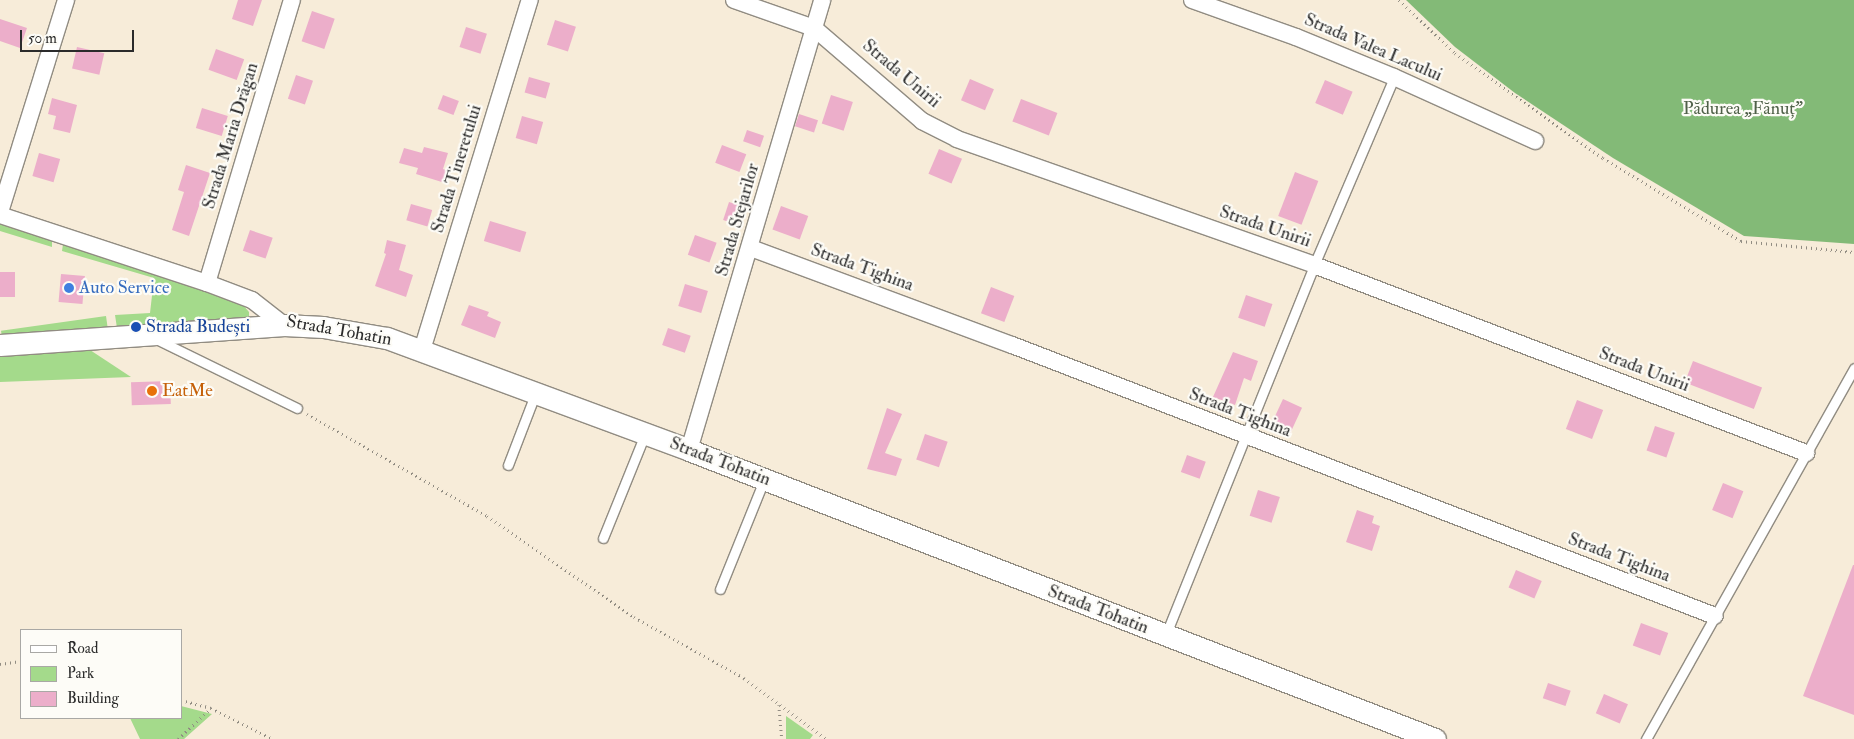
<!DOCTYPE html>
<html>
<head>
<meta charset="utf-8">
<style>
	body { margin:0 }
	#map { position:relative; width:1854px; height:739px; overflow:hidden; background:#f7ecd9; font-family:"IM FELL Double Pica",serif }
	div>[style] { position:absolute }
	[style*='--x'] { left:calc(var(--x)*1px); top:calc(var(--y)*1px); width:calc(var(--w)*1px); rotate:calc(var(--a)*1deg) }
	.green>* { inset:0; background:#a4da8b; transform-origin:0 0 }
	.forest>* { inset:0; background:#83ba77 }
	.building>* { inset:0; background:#ecaeca; transform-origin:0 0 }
	.path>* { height:2.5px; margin-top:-1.25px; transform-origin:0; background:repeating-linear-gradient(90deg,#918c82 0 1px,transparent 0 5px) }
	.roads { filter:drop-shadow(1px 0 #918c82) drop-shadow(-1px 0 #918c82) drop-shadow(0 1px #918c82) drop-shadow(0 -1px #918c82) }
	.service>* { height:9px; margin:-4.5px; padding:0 4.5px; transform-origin:4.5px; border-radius:4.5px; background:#fff }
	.minor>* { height:16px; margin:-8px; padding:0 8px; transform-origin:8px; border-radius:8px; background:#fff }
	.tertiary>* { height:21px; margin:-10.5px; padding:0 10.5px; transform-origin:10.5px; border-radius:10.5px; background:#fff }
	.dots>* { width:14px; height:14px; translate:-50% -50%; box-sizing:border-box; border:2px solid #fdfcf7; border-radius:50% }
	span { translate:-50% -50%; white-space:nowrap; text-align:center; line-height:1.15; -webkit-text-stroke:4.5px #fdfcf7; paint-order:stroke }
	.street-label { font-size:18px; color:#2b2b2b }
	.park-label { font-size:18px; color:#4f6048 }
	.shop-label { font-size:18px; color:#366cbe }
	.left { translate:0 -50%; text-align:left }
	.transit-label { font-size:18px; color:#164399 }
	.food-label { font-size:18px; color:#c56008 }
	.legend { position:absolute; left:20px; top:629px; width:162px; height:90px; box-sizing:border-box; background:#fdfcf7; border:1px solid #a9a8a5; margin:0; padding:6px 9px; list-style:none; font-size:15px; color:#2b2b2b }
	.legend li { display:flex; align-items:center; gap:10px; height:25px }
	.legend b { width:25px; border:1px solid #a9a8a5 }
	.scale { position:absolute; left:20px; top:30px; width:114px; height:22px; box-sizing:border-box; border:2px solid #2b2b2b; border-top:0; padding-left:6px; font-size:15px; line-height:18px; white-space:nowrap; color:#2b2b2b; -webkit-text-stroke:4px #fdfcf7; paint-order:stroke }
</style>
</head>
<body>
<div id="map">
	<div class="green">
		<div style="clip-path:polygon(0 224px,52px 241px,52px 247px,0 231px)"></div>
		<div style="clip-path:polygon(63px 244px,205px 289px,243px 305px,249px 312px,249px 319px,117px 328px,115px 315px,150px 313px,154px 278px,62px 251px)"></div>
		<div style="left:106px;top:316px;width:14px;height:106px;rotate:82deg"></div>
		<div style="clip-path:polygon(87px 348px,131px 377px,0 382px,0 353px)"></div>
		<div style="clip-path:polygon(181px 706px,212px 714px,184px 739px,140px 739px,130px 718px,181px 718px)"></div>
		<div style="clip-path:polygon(786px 716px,813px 735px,810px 739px,786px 739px)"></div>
	</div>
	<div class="forest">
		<div style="clip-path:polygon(1406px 0,1854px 0,1854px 244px,1744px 236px,1613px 158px,1515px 93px,1455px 47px)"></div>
	</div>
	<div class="building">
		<div style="clip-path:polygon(238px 0,262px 0,253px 26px,232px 19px)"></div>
		<div style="left:312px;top:11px;width:24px;height:32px;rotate:19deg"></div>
		<div style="clip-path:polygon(0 19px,27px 28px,20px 48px,0 41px)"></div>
		<div style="left:555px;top:20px;width:22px;height:26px;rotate:18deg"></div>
		<div style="left:466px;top:27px;width:22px;height:21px;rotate:18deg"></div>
		<div style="left:77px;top:47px;width:28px;height:22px;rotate:13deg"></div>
		<div style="left:216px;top:49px;width:30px;height:22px;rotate:20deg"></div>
		<div style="left:296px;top:75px;width:18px;height:25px;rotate:19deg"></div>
		<div style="left:529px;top:77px;width:22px;height:16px;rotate:16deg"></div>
		<div style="left:970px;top:79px;width:26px;height:23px;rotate:23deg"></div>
		<div style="left:1325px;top:80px;width:30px;height:25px;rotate:23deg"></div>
		<div style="left:443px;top:95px;width:17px;height:15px;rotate:21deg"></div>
		<div style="left:831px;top:95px;width:23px;height:30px;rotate:18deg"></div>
		<div style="clip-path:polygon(52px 98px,77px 105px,70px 133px,53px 129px,56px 116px,48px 114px)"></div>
		<div style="left:1021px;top:99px;width:39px;height:24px;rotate:21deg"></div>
		<div style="left:202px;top:108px;width:27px;height:21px;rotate:17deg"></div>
		<div style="left:799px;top:114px;width:20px;height:13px;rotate:18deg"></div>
		<div style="left:522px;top:116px;width:22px;height:23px;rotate:16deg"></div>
		<div style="left:747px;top:130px;width:18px;height:12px;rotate:19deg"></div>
		<div style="left:722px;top:145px;width:26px;height:19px;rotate:21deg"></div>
		<div style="clip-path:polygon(424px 147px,448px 153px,443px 169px,448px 171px,445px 183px,416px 174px,418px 168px,399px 163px,404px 148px,422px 153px)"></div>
		<div style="left:939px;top:149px;width:25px;height:27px;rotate:23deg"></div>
		<div style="left:39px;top:153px;width:22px;height:24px;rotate:16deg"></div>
		<div style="clip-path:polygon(186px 165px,210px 173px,189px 236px,172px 230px,184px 192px,178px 190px)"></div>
		<div style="left:1295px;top:172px;width:25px;height:47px;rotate:21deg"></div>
		<div style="left:729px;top:202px;width:16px;height:19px;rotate:18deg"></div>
		<div style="left:411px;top:204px;width:22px;height:17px;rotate:16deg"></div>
		<div style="left:781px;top:206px;width:29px;height:25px;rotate:20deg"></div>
		<div style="left:490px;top:221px;width:38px;height:21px;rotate:17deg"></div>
		<div style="left:250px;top:230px;width:24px;height:22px;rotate:19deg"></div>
		<div style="left:695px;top:235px;width:23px;height:21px;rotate:20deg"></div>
		<div style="clip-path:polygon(387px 240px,406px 245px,399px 270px,413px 275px,406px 297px,375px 286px,386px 254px,384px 253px)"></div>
		<div style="left:0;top:272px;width:15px;height:25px"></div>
		<div style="left:61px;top:274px;width:24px;height:28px;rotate:5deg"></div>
		<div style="left:685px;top:284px;width:24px;height:23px;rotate:17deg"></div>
		<div style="left:991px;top:287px;width:25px;height:28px;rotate:21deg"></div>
		<div style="left:1246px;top:295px;width:28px;height:24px;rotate:19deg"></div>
		<div style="clip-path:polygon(469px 305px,489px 312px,487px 316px,501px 322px,495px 338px,461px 325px)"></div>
		<div style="left:668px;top:328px;width:24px;height:18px;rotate:19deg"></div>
		<div style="clip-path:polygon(1233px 352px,1258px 361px,1251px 381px,1244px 378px,1235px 405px,1213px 397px)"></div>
		<div style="left:1693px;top:361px;width:74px;height:23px;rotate:21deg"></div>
		<div style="left:170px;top:381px;width:23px;height:39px;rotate:88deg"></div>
		<div style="left:1283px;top:399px;width:21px;height:33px;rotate:25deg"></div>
		<div style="left:1577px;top:400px;width:28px;height:31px;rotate:21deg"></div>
		<div style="clip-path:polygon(887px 408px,902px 414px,885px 453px,902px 459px,896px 476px,867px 469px)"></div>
		<div style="left:1655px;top:426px;width:21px;height:26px;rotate:19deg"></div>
		<div style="left:925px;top:434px;width:24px;height:27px;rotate:19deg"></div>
		<div style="left:1187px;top:455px;width:20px;height:18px;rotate:20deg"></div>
		<div style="left:1723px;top:483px;width:22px;height:29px;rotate:22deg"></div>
		<div style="left:1258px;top:490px;width:23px;height:27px;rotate:18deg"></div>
		<div style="clip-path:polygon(1357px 510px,1374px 516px,1372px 523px,1380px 526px,1372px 551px,1346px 542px)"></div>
		<div style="clip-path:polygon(1853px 565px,1854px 565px,1854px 715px,1803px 696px)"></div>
		<div style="left:1516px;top:570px;width:28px;height:19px;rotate:23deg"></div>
		<div style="left:1641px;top:623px;width:29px;height:24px;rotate:20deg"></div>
		<div style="left:1548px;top:683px;width:24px;height:16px;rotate:19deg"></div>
		<div style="left:1604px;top:694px;width:26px;height:21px;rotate:23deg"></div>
	</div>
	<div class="path">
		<div style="--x:1399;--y:0;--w:77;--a:43.4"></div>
		<div style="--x:1455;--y:53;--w:181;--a:35.4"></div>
		<div style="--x:1603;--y:158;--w:161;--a:31"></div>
		<div style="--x:1741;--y:241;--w:114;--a:5.6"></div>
		<div style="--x:307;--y:414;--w:207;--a:29.5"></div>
		<div style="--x:487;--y:516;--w:178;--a:34.5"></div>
		<div style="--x:634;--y:617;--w:126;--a:29"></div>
		<div style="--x:744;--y:678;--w:102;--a:36.6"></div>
		<div style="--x:0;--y:664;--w:21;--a:-8"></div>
		<div style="--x:181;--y:700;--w:31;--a:15"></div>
		<div style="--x:211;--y:708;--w:69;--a:26.6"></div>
		<div style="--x:779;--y:705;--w:34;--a:85"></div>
		<div style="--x:178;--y:739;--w:45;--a:-43.2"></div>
	</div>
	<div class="roads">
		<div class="service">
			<div style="--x:156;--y:339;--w:157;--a:26.1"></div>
			<div style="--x:508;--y:465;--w:78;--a:-69"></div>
			<div style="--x:603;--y:538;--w:112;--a:-68"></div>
			<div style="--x:720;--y:589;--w:118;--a:-68"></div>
			<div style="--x:1166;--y:634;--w:398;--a:-68.1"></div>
			<div style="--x:1314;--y:265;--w:204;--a:-66.9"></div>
			<div style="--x:1646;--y:739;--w:425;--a:-60.7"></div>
		</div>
		<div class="minor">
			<div style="--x:734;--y:0;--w:85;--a:19.3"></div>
			<div style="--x:814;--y:28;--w:143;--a:40.7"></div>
			<div style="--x:922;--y:121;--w:39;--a:27"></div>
			<div style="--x:957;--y:139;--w:379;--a:19.4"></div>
			<div style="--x:1314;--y:265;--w:527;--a:20.91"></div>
			<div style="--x:1192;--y:0;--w:110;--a:19.6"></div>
			<div style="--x:1296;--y:37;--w:106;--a:22.2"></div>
			<div style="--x:1394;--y:77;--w:155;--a:24.4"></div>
			<div style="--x:0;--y:212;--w:222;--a:-72.7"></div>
			<div style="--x:0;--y:215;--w:218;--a:18.2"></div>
			<div style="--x:207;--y:283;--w:48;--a:20.7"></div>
			<div style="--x:252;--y:300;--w:41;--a:38"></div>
			<div style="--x:751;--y:248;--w:278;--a:20.4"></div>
			<div style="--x:1012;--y:345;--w:753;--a:21.08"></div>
			<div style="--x:207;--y:283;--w:295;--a:-73.3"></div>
			<div style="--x:422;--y:350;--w:366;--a:-72.9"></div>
			<div style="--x:689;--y:450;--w:469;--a:-73.5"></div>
		</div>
		<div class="tertiary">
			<div style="--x:0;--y:345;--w:285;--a:-4"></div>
			<div style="--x:284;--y:325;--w:39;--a:3"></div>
			<div style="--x:323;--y:327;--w:65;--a:9.8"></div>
			<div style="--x:387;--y:338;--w:322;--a:20.3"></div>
			<div style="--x:689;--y:450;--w:800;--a:21.18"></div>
		</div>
	</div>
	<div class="dots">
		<div style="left:69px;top:288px;background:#3f7fe0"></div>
		<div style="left:136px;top:327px;background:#1a4fb4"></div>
		<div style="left:152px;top:391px;background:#e8710a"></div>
	</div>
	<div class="street-label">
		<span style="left:1373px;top:48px;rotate:23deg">Strada Valea Lacului</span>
		<span style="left:901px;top:74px;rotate:40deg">Strada Unirii</span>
		<span style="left:231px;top:136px;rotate:-73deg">Strada Maria Drăgan</span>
		<span style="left:457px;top:169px;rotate:-73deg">Strada Tineretului</span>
		<span style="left:738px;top:220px;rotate:-74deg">Strada Stejarilor</span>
		<span style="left:1265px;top:227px;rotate:19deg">Strada Unirii</span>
		<span style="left:862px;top:268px;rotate:20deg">Strada Tighina</span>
		<span style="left:339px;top:331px;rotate:10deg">Strada Tohatin</span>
		<span style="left:1644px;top:370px;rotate:21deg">Strada Unirii</span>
		<span style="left:1240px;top:413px;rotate:21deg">Strada Tighina</span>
		<span style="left:720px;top:462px;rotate:21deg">Strada Tohatin</span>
		<span style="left:1619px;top:558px;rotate:21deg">Strada Tighina</span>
		<span style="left:1098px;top:610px;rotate:21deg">Strada Tohatin</span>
	</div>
	<div class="park-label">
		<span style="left:1743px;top:109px">Pădurea „Fănuț”</span>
	</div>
	<div class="shop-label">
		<span class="left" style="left:79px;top:288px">Auto Service</span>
	</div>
	<div class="transit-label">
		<span class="left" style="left:146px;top:327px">Strada Budești</span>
	</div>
	<div class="food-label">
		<span class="left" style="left:162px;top:391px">EatMe</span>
	</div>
	<ul class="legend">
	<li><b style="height:6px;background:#fff"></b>Road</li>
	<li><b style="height:14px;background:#a4da8b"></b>Park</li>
	<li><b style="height:14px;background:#ecaeca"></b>Building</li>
	</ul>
	<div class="scale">50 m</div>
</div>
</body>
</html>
